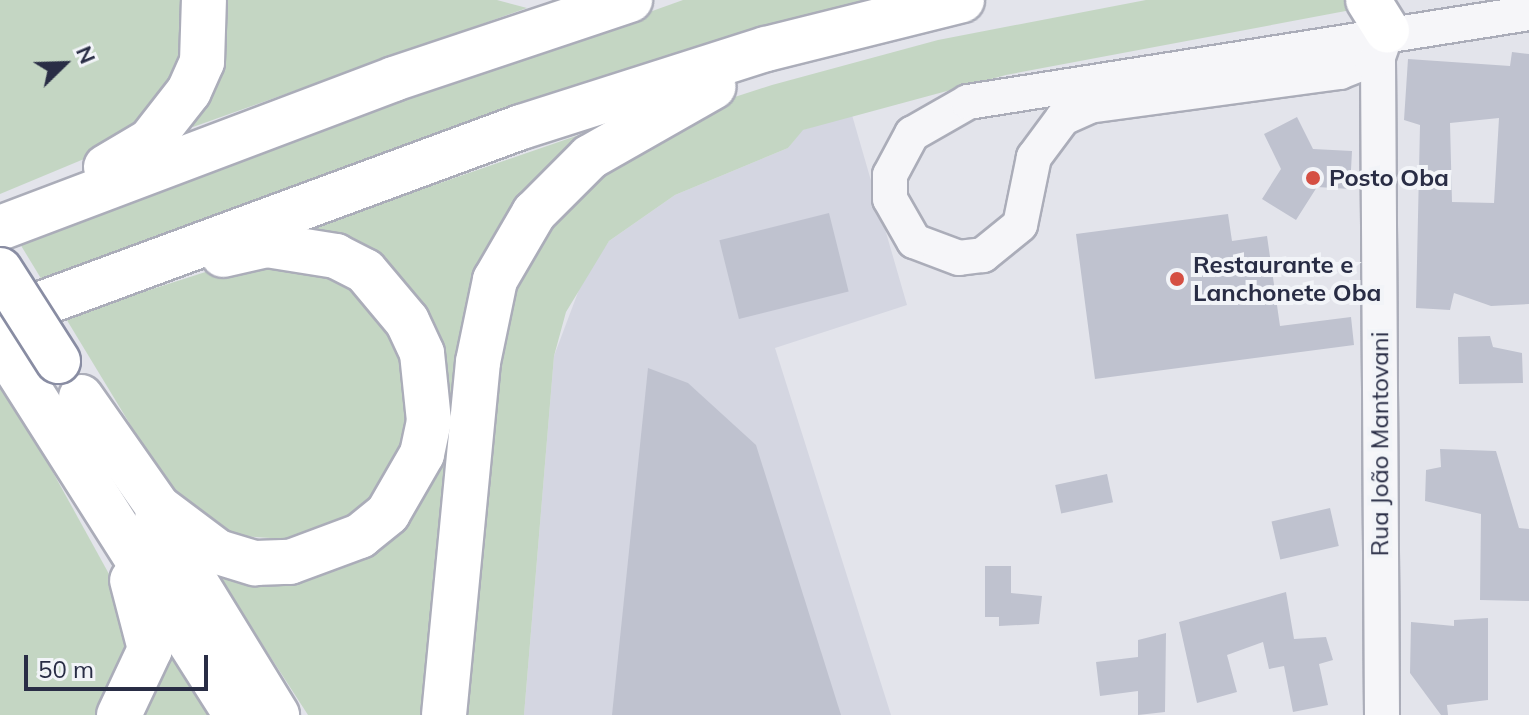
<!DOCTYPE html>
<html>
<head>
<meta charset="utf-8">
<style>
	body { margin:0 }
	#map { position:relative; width:1529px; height:715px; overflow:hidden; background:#e3e4eb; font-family:Mulish,sans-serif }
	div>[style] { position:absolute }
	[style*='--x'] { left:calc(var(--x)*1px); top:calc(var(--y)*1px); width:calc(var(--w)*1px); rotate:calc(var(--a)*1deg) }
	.built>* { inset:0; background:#d4d6e1 }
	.green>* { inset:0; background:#c4d6c3 }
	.building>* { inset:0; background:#bfc2cf; transform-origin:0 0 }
	.roads { filter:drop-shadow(2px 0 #abadb9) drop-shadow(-2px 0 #abadb9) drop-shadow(0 2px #abadb9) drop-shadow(0 -2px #abadb9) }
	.minor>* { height:34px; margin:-17px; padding:0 17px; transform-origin:17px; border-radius:17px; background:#f6f6f9 }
	.highway>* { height:44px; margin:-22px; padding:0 22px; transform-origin:22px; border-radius:22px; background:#fff }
	.bridges { filter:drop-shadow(2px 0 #898da3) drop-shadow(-2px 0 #898da3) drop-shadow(0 2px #898da3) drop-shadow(0 -2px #898da3) }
	.highway-bridge>* { height:44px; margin:-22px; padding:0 22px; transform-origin:22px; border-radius:22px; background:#fff }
	.dots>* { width:22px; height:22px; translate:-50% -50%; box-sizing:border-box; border:4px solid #f2f4f8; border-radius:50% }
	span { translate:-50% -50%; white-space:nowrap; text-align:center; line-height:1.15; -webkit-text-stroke:8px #f2f4f8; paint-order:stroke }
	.poi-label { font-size:24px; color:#292d45; font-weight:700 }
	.left { translate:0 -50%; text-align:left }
	.street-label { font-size:24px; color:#292d45 }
	.north { position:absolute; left:24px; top:24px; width:80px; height:80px; -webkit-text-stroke:6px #f2f4f8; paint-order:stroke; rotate:67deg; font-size:22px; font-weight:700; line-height:32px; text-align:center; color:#292d45 }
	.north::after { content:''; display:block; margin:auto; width:28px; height:36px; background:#292d45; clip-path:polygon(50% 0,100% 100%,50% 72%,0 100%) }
	.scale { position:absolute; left:24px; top:655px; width:184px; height:36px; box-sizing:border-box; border:4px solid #292d45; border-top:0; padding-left:10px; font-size:24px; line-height:28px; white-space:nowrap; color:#292d45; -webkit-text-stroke:6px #f2f4f8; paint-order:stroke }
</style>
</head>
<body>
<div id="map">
	<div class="built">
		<div style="clip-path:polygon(852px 115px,907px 305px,775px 348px,891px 715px,524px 715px,554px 356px,583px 279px,609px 241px,675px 195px,788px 148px,802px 130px)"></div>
	</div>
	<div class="green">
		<div style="clip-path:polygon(0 0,194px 0,188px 63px,120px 144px,0 194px)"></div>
		<div style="clip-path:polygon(218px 0,497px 0,527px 8px,193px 127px,184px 121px)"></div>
		<div style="clip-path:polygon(683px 0,888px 0,45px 285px,17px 239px)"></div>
		<div style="clip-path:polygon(1146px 0,1350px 0,1351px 10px,1006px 75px,803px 130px,788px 148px,675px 195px,609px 241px,566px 312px,554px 356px,524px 715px,458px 715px,492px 347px,523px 252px,590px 175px,707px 106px,772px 85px,938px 40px)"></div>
		<div style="clip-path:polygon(602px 127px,519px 214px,433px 715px,308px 715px,211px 565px,338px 559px,442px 388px,304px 230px)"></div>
		<div style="clip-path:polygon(243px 260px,346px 273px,397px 323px,418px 420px,391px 481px,352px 520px,304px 540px,221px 535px,179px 505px,65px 317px)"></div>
		<div style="clip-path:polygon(0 388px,12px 398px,136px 623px,111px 701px,96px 715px,0 715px)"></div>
		<div style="clip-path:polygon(167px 648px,210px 715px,134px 715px)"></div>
	</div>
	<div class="building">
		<div style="clip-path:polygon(evenodd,1512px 52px,1529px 54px,1529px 304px,1491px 306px,1454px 293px,1450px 310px,1416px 308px,1420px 125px,1404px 120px,1408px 59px,1510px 66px,1512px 52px,1499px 118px,1494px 203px,1452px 202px,1450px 123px,1499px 118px)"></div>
		<div style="clip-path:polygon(1297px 117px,1313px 149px,1352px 151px,1350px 189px,1317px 187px,1296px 220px,1262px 199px,1281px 169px,1264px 134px)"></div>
		<div style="left:829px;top:213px;width:81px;height:113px;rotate:76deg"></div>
		<div style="clip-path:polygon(1228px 214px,1232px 241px,1267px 236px,1280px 326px,1351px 317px,1354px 345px,1095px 379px,1076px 234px)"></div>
		<div style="clip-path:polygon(1490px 336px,1493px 347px,1522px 353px,1523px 383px,1459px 384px,1458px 337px)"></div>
		<div style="clip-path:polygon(648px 368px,688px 383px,756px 445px,841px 715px,612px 715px)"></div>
		<div style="clip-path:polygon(1440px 449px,1496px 451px,1519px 528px,1529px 529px,1529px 601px,1480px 600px,1481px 514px,1425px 501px,1426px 470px,1441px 467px)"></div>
		<div style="left:1107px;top:474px;width:29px;height:53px;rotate:78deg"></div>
		<div style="left:1330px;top:508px;width:39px;height:60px;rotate:77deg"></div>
		<div style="clip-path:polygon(985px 566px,1011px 566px,1011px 593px,1042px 596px,1039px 624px,999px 626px,999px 617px,985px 617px)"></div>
		<div style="clip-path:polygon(1286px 592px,1294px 639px,1326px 637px,1333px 660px,1319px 664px,1328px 705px,1293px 712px,1284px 666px,1269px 669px,1263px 642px,1227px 655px,1237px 692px,1197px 703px,1179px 622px)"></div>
		<div style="clip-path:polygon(1488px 618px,1488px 700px,1447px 705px,1448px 715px,1441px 715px,1410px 673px,1411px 622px,1454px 626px,1454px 620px)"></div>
		<div style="clip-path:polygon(1166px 633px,1165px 712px,1138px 715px,1138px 691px,1100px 696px,1096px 662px,1138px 657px,1138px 640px)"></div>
	</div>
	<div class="roads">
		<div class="minor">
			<div style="--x:1378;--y:57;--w:41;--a:158.5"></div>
			<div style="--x:1340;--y:72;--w:252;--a:172.3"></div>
			<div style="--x:1090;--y:106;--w:30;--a:156"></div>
			<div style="--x:1063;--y:118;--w:49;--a:126.6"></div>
			<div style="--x:1034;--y:157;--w:69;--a:101.6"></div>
			<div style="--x:1020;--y:225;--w:48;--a:141"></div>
			<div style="--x:983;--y:255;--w:24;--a:173"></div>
			<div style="--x:959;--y:258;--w:48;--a:-159.3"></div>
			<div style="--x:914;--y:241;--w:48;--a:-119.7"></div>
			<div style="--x:890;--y:199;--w:24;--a:-90"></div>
			<div style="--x:890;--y:175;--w:47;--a:-61.8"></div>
			<div style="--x:912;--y:134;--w:64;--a:-29.7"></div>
			<div style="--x:968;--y:102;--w:568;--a:-9.01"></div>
			<div style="--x:1382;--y:715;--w:658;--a:-90.35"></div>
			<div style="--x:1378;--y:57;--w:21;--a:-71"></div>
		</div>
		<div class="highway">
			<div style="--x:1368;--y:0;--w:36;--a:58"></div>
			<div style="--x:106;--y:167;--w:51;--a:-30.6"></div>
			<div style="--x:150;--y:141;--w:63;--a:-52"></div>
			<div style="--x:189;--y:91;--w:32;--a:-66"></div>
			<div style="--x:202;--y:62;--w:62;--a:-88.2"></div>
			<div style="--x:0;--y:228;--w:421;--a:-20.7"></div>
			<div style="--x:394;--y:79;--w:249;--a:-18.5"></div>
			<div style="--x:0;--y:319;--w:555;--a:-20.23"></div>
			<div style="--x:521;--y:127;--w:257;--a:-17.7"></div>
			<div style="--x:766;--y:49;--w:202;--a:-14"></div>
			<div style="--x:0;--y:343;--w:441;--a:57.6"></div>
			<div style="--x:81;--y:397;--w:134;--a:55"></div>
			<div style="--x:158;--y:507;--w:75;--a:36.9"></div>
			<div style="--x:218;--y:552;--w:39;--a:17"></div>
			<div style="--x:255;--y:563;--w:35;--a:-2"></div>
			<div style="--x:290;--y:562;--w:75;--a:-20.4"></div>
			<div style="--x:360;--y:536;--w:36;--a:-39"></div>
			<div style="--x:388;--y:513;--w:68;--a:-60"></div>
			<div style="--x:422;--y:454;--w:34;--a:-78"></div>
			<div style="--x:429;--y:421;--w:68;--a:-95.9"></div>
			<div style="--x:422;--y:353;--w:35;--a:-115"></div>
			<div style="--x:407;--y:321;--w:65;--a:-130"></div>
			<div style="--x:365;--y:271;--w:33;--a:-153"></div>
			<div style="--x:336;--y:256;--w:70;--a:-170.9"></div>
			<div style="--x:267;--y:245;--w:45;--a:167.2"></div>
			<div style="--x:157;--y:519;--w:230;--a:58.5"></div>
			<div style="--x:119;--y:715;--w:73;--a:-64.8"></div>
			<div style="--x:150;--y:649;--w:71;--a:-104.6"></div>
			<div style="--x:444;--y:715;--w:355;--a:-84.5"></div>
			<div style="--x:478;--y:362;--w:84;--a:-78.3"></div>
			<div style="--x:495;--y:280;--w:78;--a:-59.8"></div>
			<div style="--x:534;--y:213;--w:79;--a:-45"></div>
			<div style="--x:590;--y:157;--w:142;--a:-29.6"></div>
		</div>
	</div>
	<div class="bridges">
		<div class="highway-bridge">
			<div style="--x:0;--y:270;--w:108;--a:57.5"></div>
		</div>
	</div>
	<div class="dots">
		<div style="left:1313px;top:178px;background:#d54f43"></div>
		<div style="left:1177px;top:279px;background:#d54f43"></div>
	</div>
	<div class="poi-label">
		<span class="left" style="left:1329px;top:178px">Posto Oba</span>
		<span class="left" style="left:1193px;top:279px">Restaurante e<br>Lanchonete Oba</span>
	</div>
	<div class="street-label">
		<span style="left:1380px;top:444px;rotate:-90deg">Rua João Mantovani</span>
	</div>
	<div class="north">N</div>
	<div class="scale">50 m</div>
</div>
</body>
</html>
